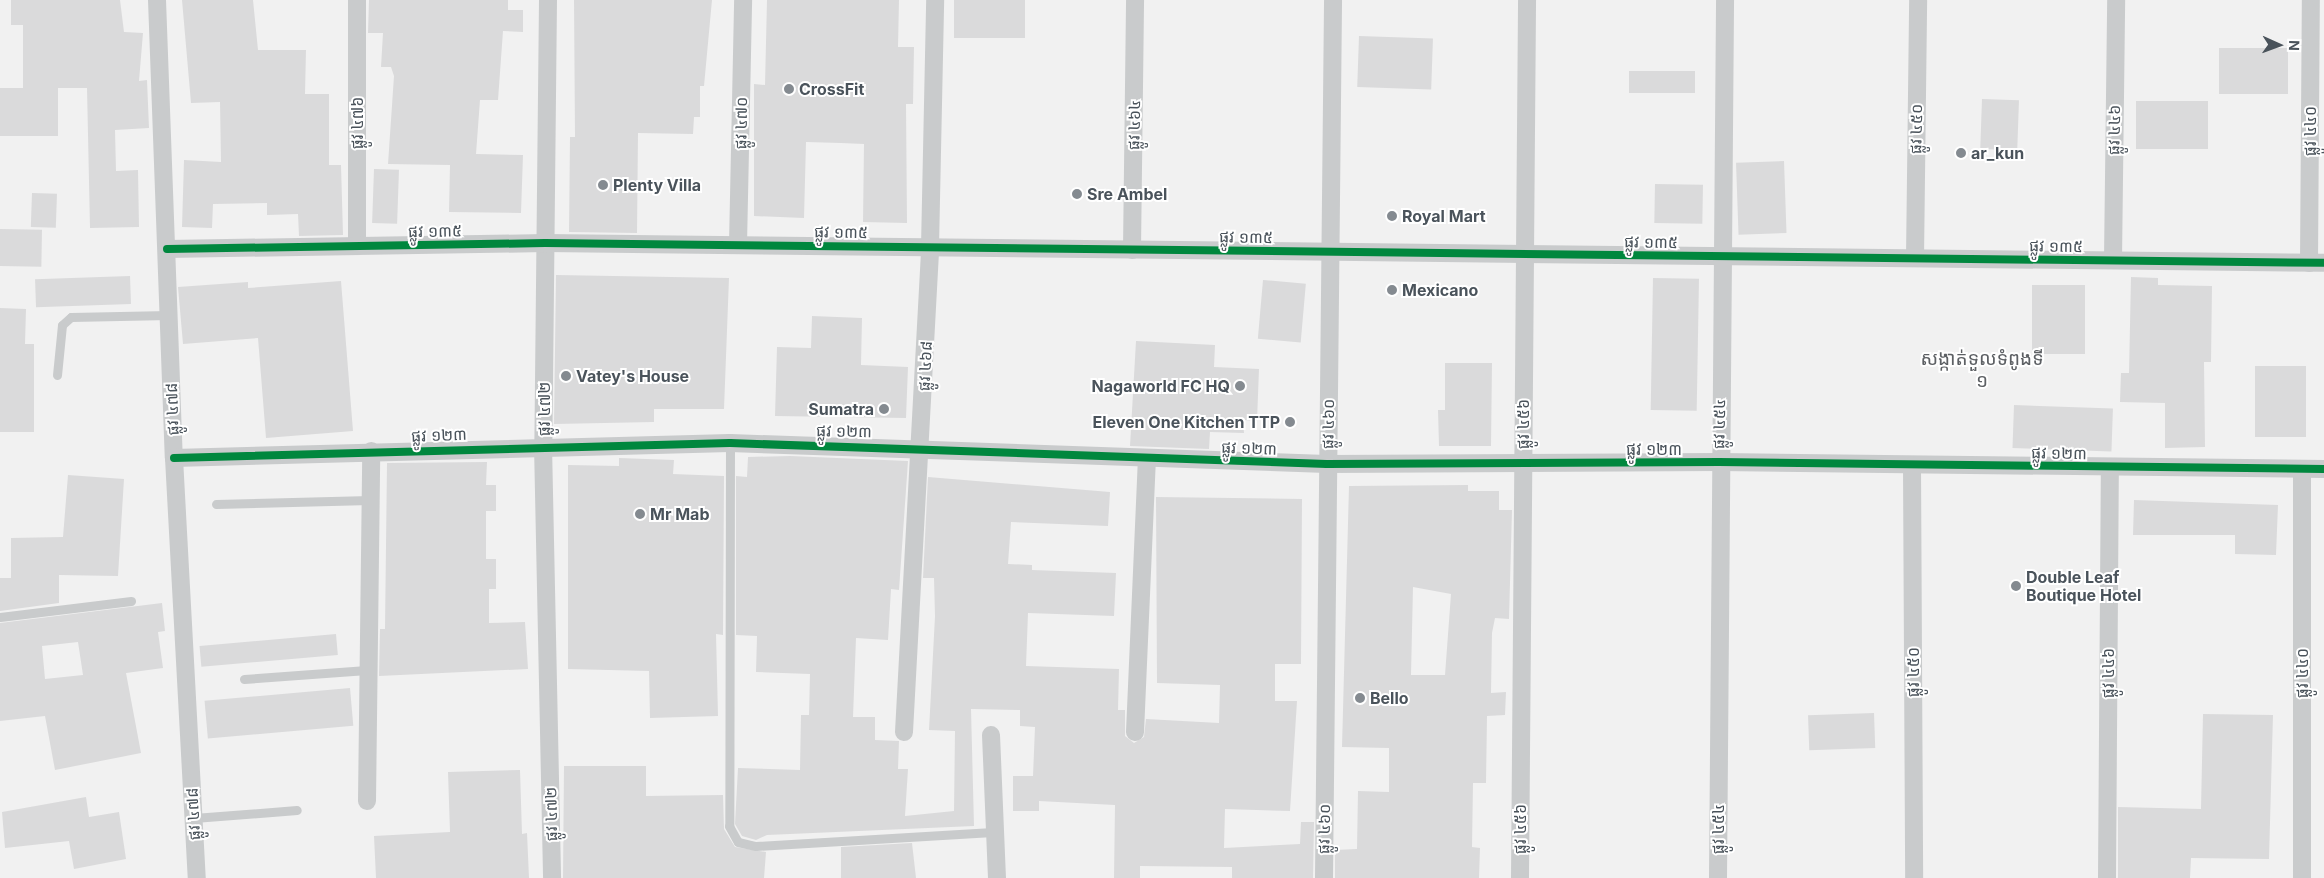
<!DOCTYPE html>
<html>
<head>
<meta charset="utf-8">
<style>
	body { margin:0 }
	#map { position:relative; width:2324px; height:878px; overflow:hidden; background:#f1f1f1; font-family:Inter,"Noto Sans Khmer",sans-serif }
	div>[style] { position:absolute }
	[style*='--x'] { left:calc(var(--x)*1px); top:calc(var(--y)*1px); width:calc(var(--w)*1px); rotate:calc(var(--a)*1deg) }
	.building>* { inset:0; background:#dadadb; transform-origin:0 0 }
	.service>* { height:9px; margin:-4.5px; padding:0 4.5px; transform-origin:4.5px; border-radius:4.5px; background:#c9cbcc }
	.minor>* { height:18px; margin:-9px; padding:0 9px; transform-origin:9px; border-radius:9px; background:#c9cbcc }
	.cycleway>* { height:8px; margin:-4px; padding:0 4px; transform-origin:4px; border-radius:4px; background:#00873e }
	.dots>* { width:14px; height:14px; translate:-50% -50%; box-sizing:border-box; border:2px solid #fff; border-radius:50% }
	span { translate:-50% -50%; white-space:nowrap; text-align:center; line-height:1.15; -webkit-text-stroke:4px #fff; paint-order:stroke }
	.poi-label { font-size:16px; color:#4a535b; font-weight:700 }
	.left { translate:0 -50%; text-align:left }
	.right { translate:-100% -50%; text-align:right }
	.street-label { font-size:16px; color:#4a535b }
	.quarter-label { font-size:19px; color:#5d6064 }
	.north { position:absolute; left:2254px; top:20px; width:50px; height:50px; -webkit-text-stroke:4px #fff; paint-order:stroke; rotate:92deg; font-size:14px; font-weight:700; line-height:20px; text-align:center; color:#4a535b }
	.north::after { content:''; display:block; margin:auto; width:18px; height:22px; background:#4a535b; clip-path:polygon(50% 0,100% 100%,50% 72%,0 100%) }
</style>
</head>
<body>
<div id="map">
	<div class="building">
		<div style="clip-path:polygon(11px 0,120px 0,124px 32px,143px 33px,139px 81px,147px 80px,149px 128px,115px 130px,116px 171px,138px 170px,139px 227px,90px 228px,87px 88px,58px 88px,58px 136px,0 136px,0 88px,23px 88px,23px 25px,11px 25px)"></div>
		<div style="clip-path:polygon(182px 0,253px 0,258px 50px,306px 50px,305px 94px,329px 94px,329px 165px,341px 165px,343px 235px,299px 236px,298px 214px,267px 215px,267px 203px,213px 204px,212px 228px,182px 227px,184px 160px,221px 162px,220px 102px,191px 103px)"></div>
		<div style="clip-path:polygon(369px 0,508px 0,508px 10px,523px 10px,523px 32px,503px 31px,498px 100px,480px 100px,476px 154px,523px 155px,521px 213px,449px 212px,450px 165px,388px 164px,394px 76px,391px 67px,381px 67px,383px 33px,368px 33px)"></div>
		<div style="clip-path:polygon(574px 0,712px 0,704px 86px,700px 86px,700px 117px,694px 117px,693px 134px,638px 133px,637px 233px,569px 232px,570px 137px,575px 137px)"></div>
		<div style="clip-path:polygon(767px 0,899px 0,898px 47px,914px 47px,913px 104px,906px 104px,907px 223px,863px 222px,864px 144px,841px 143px,806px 142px,804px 218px,754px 216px,754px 84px,765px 85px)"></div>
		<div style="left:954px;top:0;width:71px;height:38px"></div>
		<div style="left:1359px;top:36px;width:74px;height:51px;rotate:2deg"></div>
		<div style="left:2219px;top:48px;width:69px;height:46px"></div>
		<div style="left:1629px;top:71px;width:66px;height:22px"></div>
		<div style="left:1982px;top:99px;width:37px;height:50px;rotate:2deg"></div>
		<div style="left:2136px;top:101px;width:72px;height:48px"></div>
		<div style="left:1784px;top:161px;width:72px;height:48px;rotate:88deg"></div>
		<div style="left:374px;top:169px;width:25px;height:54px;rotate:2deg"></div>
		<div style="left:1655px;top:184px;width:48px;height:39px;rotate:1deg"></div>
		<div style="left:32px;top:193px;width:25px;height:34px;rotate:2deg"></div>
		<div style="left:0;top:229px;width:42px;height:37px;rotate:1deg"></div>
		<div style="clip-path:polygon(556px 275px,729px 278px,724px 409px,654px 409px,654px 422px,554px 424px)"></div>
		<div style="left:130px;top:276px;width:28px;height:95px;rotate:88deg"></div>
		<div style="clip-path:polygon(2131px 277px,2158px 278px,2158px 285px,2212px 286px,2211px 362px,2204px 362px,2205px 447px,2165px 448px,2165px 403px,2120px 402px,2121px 373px,2129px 373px)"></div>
		<div style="left:1653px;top:278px;width:46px;height:132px;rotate:1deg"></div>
		<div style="left:1263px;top:280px;width:43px;height:59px;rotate:5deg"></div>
		<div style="clip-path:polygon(341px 281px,353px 431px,266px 438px,258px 338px,183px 344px,178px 287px,248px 282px,248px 288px)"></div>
		<div style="left:2032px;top:285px;width:53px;height:69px"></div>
		<div style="clip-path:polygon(0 308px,26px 309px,25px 344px,34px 344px,34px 432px,0 432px)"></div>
		<div style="clip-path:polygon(812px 316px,862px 318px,861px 365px,908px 367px,906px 418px,775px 416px,777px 347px,811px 348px)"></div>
		<div style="clip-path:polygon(1136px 341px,1215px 345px,1214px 367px,1259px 369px,1257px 421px,1243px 420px,1244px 433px,1210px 432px,1209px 449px,1130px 446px)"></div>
		<div style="clip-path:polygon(1445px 363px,1492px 363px,1491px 446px,1439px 446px,1438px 410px,1445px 410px)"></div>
		<div style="left:2255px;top:366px;width:51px;height:71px"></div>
		<div style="left:2014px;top:405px;width:99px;height:43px;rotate:2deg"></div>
		<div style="clip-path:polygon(790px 456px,908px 461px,899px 590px,891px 589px,888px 640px,856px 638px,853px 717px,875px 717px,875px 740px,899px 741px,898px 769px,908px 769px,905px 816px,954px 811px,955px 731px,929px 730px,935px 616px,934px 578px,923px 578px,928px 477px,1110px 492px,1108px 526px,1011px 522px,1008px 564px,1032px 565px,1032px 570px,1116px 573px,1114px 616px,1028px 613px,1026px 666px,1119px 669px,1118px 710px,1125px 710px,1125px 736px,1134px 743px,1144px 737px,1146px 719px,1219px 723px,1220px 685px,1157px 683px,1156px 497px,1302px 499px,1301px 664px,1275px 664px,1275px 701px,1297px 701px,1290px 811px,1225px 809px,1224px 848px,1300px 844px,1301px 822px,1314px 822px,1313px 878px,1232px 878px,1232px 867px,1140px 866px,1140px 878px,1114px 878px,1115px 805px,1039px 801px,1039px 811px,1013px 811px,1013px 776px,1033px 776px,1035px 727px,1020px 726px,1020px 710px,971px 709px,974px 826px,767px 835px,756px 840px,742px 836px,735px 824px,738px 768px,800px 770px,801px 715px,809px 715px,810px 674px,756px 672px,757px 636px,736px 635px,736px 476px,747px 477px,748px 457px)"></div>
		<div style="clip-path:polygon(619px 458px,674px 460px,673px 474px,724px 476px,723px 635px,716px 634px,718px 716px,650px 718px,649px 671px,568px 669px,568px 465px,619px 466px)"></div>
		<div style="clip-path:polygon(487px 462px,486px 485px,496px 485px,496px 511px,486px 511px,486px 559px,496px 559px,496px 589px,489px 589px,489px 623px,525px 622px,528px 669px,379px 676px,380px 629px,385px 629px,387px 463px)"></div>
		<div style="clip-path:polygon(68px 475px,124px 479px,118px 576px,59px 575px,59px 603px,0 611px,0 578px,11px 578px,11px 538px,63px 537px)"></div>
		<div style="clip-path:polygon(evenodd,1468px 485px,1468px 491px,1499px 491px,1499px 510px,1512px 510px,1509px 619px,1495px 618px,1492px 633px,1491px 693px,1506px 692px,1505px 715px,1487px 716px,1486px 783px,1473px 783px,1472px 847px,1480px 848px,1479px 878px,1335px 878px,1335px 850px,1357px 849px,1358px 791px,1389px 792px,1389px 748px,1342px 747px,1349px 486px,1468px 485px,1413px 587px,1451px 594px,1445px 675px,1411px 675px,1413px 587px)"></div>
		<div style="clip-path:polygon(2134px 500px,2278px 505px,2276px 555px,2235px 554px,2235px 535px,2133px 535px)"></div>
		<div style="clip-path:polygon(evenodd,162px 603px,165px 631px,158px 632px,163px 668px,126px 673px,141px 753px,55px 770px,45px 716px,0 721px,0 623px,162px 603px,78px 642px,83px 675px,45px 679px,42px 646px,78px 642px)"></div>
		<div style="left:336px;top:634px;width:21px;height:137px;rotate:85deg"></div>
		<div style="left:350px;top:688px;width:38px;height:146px;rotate:85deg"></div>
		<div style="left:1874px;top:713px;width:35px;height:66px;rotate:88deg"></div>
		<div style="clip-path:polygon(2203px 714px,2273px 715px,2269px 859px,2191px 858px,2190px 878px,2118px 878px,2118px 807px,2201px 809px)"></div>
		<div style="clip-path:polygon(564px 766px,646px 766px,646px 796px,723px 795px,724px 829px,735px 847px,766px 852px,764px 878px,563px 878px)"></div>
		<div style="clip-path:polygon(520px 770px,522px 834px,527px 833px,529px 878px,376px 878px,374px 836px,450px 832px,448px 772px)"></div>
		<div style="clip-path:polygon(86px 797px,89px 817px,119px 812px,126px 859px,74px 869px,69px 841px,5px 848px,2px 812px)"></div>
		<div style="clip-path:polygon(912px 843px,916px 878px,841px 878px,841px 847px)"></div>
	</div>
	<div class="service">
		<div style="--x:57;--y:375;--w:50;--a:-84.3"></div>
		<div style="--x:62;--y:325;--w:12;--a:-42"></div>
		<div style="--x:71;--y:317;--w:98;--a:-1.2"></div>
		<div style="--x:730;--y:443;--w:383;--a:90.1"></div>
		<div style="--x:729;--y:826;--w:18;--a:61"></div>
		<div style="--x:738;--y:842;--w:18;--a:13"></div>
		<div style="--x:756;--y:846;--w:237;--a:-3.4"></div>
		<div style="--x:216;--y:504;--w:154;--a:-1.5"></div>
		<div style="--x:0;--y:617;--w:132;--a:-7"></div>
		<div style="--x:244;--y:679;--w:123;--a:-4.2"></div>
		<div style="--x:194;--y:818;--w:103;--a:-4.4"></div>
	</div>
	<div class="minor">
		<div style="--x:157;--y:0;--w:458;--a:87.9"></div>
		<div style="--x:174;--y:458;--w:421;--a:86.9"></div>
		<div style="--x:548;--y:0;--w:445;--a:90.6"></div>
		<div style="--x:543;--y:445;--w:433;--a:88.8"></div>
		<div style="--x:738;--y:245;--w:245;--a:-88.8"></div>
		<div style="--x:357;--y:246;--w:246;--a:-90"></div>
		<div style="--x:167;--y:249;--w:378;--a:-0.9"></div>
		<div style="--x:545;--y:243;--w:1779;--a:0.64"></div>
		<div style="--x:1132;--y:250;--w:250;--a:-89.3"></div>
		<div style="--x:1915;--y:258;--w:258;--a:-89.3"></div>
		<div style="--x:2113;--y:260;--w:260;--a:-89.3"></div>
		<div style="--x:2309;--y:263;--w:263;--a:-89.6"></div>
		<div style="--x:174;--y:458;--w:556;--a:-1.55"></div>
		<div style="--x:730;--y:443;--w:597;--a:2.01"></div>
		<div style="--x:1327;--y:464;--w:392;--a:-0.3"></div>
		<div style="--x:1719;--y:462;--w:605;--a:0.66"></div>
		<div style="--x:1912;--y:466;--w:412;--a:89.7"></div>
		<div style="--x:904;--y:732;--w:486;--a:-86.9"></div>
		<div style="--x:930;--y:247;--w:247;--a:-88.8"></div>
		<div style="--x:1135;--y:732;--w:274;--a:-87.5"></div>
		<div style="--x:991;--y:735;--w:143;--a:87.6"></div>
		<div style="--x:367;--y:801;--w:350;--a:-89.3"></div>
		<div style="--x:1324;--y:878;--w:878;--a:-89.41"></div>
		<div style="--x:1520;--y:878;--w:878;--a:-89.54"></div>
		<div style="--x:1718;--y:878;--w:878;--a:-89.54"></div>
		<div style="--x:2107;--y:878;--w:410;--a:-89.6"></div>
		<div style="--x:2302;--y:878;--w:409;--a:-90"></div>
	</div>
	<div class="cycleway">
		<div style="--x:167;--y:249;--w:378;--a:-0.9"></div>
		<div style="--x:545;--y:243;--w:1779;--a:0.64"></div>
		<div style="--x:174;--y:458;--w:556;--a:-1.55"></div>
		<div style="--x:730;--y:443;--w:597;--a:2.01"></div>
		<div style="--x:1327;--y:464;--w:392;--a:-0.3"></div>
		<div style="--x:1719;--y:462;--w:605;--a:0.66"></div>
	</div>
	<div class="dots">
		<div style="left:789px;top:89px;background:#848a90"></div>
		<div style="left:1961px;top:153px;background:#848a90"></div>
		<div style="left:603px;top:185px;background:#848a90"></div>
		<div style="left:1077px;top:194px;background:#848a90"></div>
		<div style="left:1392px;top:216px;background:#848a90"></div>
		<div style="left:1392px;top:290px;background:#848a90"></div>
		<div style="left:566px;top:376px;background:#848a90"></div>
		<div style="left:1240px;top:386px;background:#848a90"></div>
		<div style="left:884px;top:409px;background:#848a90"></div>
		<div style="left:1290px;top:422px;background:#848a90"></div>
		<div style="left:640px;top:514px;background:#848a90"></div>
		<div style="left:2016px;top:586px;background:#848a90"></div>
		<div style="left:1360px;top:698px;background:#848a90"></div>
	</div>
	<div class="poi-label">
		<span class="left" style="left:799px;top:89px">CrossFit</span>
		<span class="left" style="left:1971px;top:153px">ar_kun</span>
		<span class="left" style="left:613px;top:185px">Plenty Villa</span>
		<span class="left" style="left:1087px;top:194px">Sre Ambel</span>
		<span class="left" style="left:1402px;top:216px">Royal Mart</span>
		<span class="left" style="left:1402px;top:290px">Mexicano</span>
		<span class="left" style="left:576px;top:376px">Vatey's House</span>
		<span class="right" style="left:1230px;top:386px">Nagaworld FC HQ</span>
		<span class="right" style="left:874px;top:409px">Sumatra</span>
		<span class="right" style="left:1280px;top:422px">Eleven One Kitchen TTP</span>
		<span class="left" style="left:650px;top:514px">Mr Mab</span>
		<span class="left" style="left:2026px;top:586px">Double Leaf<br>Boutique Hotel</span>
		<span class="left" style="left:1370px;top:698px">Bello</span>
	</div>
	<div class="street-label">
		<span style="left:357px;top:123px;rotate:-90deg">ផ្លូវ ៤៧៦</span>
		<span style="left:741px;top:123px;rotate:-89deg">ផ្លូវ ៤៧០</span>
		<span style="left:1134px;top:125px;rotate:-89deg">ផ្លូវ ៤៦៤</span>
		<span style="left:1916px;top:129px;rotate:-89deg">ផ្លូវ ៤៥០</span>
		<span style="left:2114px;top:130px;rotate:-89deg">ផ្លូវ ៤៤៦</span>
		<span style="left:2310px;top:131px;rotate:-90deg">ផ្លូវ ៤៤០</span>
		<span style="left:435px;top:231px;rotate:-1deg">ផ្លូវ ១៣៥</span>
		<span style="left:841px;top:232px;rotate:1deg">ផ្លូវ ១៣៥</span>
		<span style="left:1246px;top:237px;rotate:1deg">ផ្លូវ ១៣៥</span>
		<span style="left:1651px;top:242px;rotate:1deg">ផ្លូវ ១៣៥</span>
		<span style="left:2056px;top:246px;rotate:1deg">ផ្លូវ ១៣៥</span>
		<span style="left:925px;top:366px;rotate:-87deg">ផ្លូវ ៤៦៨</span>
		<span style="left:172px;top:409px;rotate:-92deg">ផ្លូវ ៤៧៨</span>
		<span style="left:544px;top:409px;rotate:-90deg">ផ្លូវ ៤៧២</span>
		<span style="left:1328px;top:424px;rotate:-89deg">ផ្លូវ ៤៦០</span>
		<span style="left:1523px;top:424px;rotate:-90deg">ផ្លូវ ៤៥៦</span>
		<span style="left:1719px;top:424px;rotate:-89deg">ផ្លូវ ៤៥៤</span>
		<span style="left:844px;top:431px;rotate:1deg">ផ្លូវ ១២៣</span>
		<span style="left:439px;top:435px;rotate:-2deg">ផ្លូវ ១២៣</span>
		<span style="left:1249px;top:448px;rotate:2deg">ផ្លូវ ១២៣</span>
		<span style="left:1654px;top:449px">ផ្លូវ ១២៣</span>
		<span style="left:2059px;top:453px;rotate:1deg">ផ្លូវ ១២៣</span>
		<span style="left:1913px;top:672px;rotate:-90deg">ផ្លូវ ៤៥០</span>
		<span style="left:2108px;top:673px;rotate:-90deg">ផ្លូវ ៤៤៦</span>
		<span style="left:2302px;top:673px;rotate:-90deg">ផ្លូវ ៤៤០</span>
		<span style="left:193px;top:814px;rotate:-93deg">ផ្លូវ ៤៧៨</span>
		<span style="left:551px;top:814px;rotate:-91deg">ផ្លូវ ៤៧២</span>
		<span style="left:1324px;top:829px;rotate:-89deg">ផ្លូវ ៤៦០</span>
		<span style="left:1520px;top:829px;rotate:-90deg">ផ្លូវ ៤៥៦</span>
		<span style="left:1718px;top:829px;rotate:-90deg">ផ្លូវ ៤៥៤</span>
	</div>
	<div class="quarter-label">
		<span style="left:1982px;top:370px">សង្កាត់ទួលទំពូងទី<br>១</span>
	</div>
	<div class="north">N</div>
</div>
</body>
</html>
